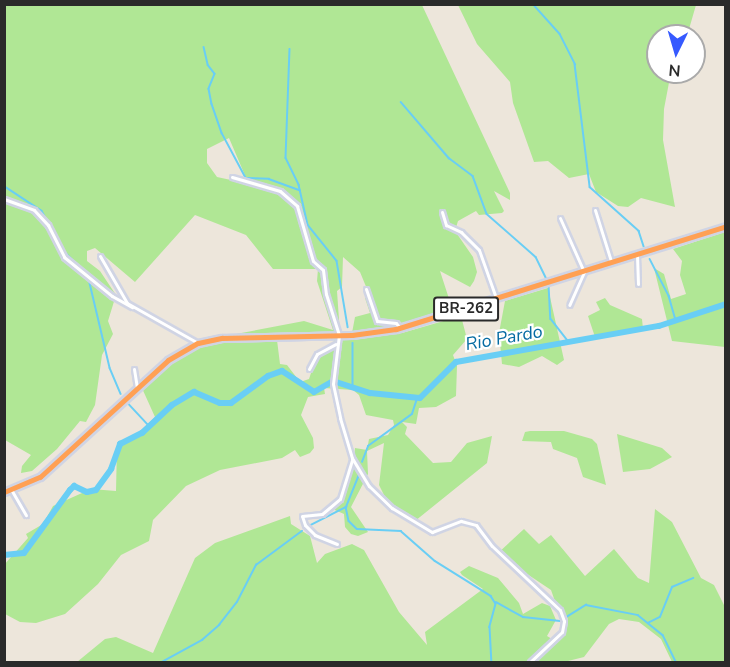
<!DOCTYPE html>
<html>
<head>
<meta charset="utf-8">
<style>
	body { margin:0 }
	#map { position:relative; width:730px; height:667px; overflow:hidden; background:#ede6db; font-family:"Nunito Sans",sans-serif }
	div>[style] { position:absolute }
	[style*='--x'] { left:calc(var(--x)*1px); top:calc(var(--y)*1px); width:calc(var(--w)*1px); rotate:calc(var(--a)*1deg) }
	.green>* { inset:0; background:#b0e795 }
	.stream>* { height:1.5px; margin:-0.75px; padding:0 0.75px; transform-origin:0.75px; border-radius:0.75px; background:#69cef5 }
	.river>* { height:6px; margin:-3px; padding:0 3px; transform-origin:3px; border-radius:3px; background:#69cef5 }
	.roads { filter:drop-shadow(2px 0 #d0d4e4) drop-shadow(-2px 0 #d0d4e4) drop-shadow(0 2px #d0d4e4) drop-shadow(0 -2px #d0d4e4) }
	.minor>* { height:3px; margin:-1.5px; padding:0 1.5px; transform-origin:1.5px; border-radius:1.5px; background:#fff }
	.highway>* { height:5px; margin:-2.5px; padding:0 2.5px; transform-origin:2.5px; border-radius:2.5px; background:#ffa054 }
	span { translate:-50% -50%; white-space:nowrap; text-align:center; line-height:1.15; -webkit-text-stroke:4.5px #fff; paint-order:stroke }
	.shield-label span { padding:2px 4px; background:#fff; border:2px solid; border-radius:4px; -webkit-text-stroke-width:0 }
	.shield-label { font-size:15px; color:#2a2a2a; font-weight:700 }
	.water-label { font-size:18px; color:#066ba2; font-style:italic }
	.frame { position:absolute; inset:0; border:6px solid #2a2a2a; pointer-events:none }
	.north { position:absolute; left:646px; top:24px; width:60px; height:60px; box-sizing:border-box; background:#fff; border:2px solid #aaa; border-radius:50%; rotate:185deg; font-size:16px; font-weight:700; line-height:24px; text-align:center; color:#2a2a2a }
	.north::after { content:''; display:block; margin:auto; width:21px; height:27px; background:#365aff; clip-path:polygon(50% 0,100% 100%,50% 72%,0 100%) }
</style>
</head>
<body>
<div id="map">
	<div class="green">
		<div style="clip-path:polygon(evenodd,5px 5px,422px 5px,510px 193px,510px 200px,494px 191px,504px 211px,502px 213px,479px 215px,476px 211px,458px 221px,455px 231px,473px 257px,477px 272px,474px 281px,470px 287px,440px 271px,453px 311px,399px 327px,352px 333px,355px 317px,370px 313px,365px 298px,367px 289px,360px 272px,343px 257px,342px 287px,337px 291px,340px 334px,236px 334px,304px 321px,333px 330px,317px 281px,318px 269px,273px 269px,246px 235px,195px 215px,135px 282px,95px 248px,87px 251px,87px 261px,100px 271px,116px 295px,108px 321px,113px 334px,102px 355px,95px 405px,86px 422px,80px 421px,57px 449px,32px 471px,21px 473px,22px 466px,31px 455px,5px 440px,5px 5px,229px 138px,247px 180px,245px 183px,217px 177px,207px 163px,207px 149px,229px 138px)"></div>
		<div style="clip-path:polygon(458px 5px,696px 5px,687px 36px,658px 36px,658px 72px,671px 72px,664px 109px,663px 140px,675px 207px,641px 198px,628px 207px,618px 206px,596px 192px,589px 174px,569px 178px,548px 161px,534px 162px,513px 103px,510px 82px,477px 44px)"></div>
		<div style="clip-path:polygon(725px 232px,725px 347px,672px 341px,654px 268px,664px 274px,671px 299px,686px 294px,680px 275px,682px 261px,673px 249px)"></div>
		<div style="clip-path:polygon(548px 288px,564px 360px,557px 365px,542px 356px,519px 367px,502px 364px,499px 333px,505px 301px)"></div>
		<div style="clip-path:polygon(605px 298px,610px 305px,642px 319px,643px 329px,595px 337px,588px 316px,600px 310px,596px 302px)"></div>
		<div style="clip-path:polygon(461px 316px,467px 339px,453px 355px,457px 366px,456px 396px,436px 407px,419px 408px,416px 424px,402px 422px,407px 427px,405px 434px,433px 463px,451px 462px,467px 443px,492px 436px,487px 463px,415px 521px,387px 501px,379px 485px,384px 443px,367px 451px,368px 474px,351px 507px,368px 532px,358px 536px,351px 534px,345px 527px,344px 514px,330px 508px,343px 498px,353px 468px,355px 448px,367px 450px,369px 439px,388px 435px,394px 425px,393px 420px,366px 415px,359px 395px,353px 390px,324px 388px,325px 394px,308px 397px,301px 415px,313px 438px,314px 448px,310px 453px,300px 457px,295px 450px,282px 458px,220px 470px,186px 486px,153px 520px,149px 541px,121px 555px,98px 584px,65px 614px,36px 623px,20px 622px,5px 614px,4px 565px,28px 538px,26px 534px,43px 524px,53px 506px,91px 489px,116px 491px,117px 446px,138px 436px,155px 417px,141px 386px,169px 362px,188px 350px,218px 341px,277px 340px,280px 364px,287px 365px,300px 382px,309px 379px,317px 355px,333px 346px,334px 340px,402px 333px)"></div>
		<div style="clip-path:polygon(530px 431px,564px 431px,592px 439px,597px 444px,606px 485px,583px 477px,577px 458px,553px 449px,551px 442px,522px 441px,525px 432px)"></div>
		<div style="clip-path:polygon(617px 434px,662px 448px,672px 457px,650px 469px,623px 472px)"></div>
		<div style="clip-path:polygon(655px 509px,672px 522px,701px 578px,714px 585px,725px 607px,725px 662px,672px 662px,661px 639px,639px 622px,619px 619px,609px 624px,584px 657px,564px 662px,77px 662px,105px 639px,116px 637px,153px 653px,195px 558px,215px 543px,290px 516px,291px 524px,310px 536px,317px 563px,325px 554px,352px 544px,364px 550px,399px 612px,427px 645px,425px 632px,483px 589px,462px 575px,460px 572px,469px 566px,498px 578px,519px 603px,523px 614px,542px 603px,550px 606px,556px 620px,547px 636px,557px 642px,563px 624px,551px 590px,497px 554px,524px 529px,539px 544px,551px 535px,585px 576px,614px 549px,638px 578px,649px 583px)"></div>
	</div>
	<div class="stream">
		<div style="--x:533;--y:4;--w:40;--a:48"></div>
		<div style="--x:560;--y:34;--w:34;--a:63"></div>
		<div style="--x:575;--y:64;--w:124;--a:83"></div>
		<div style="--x:590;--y:187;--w:66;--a:41.9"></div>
		<div style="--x:639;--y:231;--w:16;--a:72"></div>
		<div style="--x:204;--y:47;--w:18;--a:77"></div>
		<div style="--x:208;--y:65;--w:11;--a:52"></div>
		<div style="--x:215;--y:74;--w:16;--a:112"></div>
		<div style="--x:209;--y:89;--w:15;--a:79"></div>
		<div style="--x:212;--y:104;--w:31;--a:71"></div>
		<div style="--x:222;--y:133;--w:51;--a:61.9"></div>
		<div style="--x:246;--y:178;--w:23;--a:2"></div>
		<div style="--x:269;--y:179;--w:33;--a:20"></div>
		<div style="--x:290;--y:49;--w:109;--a:92.1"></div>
		<div style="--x:286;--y:158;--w:30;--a:64"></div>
		<div style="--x:299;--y:185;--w:41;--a:77.3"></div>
		<div style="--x:308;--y:225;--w:46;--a:51.1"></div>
		<div style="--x:337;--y:261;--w:67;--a:80.5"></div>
		<div style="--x:401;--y:102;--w:74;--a:49.4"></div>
		<div style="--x:449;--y:158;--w:30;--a:37"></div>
		<div style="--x:473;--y:176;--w:40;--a:69.8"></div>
		<div style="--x:487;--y:214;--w:65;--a:41.3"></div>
		<div style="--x:536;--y:257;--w:25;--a:64"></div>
		<div style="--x:4;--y:186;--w:45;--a:33.3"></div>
		<div style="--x:42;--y:211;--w:46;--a:61.2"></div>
		<div style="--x:64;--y:251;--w:28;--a:46"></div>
		<div style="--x:650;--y:259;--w:42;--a:62.8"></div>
		<div style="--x:669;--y:296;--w:26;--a:74"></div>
		<div style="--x:89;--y:279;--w:91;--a:76.7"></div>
		<div style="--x:110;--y:368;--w:28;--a:67"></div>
		<div style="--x:549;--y:285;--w:34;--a:87"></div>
		<div style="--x:551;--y:319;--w:28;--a:52"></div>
		<div style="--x:353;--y:343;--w:44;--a:90"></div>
		<div style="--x:126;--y:401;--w:34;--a:47"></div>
		<div style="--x:362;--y:462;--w:17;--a:-69"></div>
		<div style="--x:368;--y:446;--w:54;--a:-36"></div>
		<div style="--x:412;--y:414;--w:16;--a:-72"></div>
		<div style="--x:346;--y:507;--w:14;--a:78"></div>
		<div style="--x:349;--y:521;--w:11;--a:45"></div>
		<div style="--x:357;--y:529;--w:44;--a:2.6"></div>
		<div style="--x:401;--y:531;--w:45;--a:41.4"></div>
		<div style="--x:435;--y:561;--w:66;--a:32"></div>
		<div style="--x:491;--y:596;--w:9;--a:58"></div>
		<div style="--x:496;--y:604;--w:24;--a:105"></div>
		<div style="--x:490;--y:627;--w:35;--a:87"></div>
		<div style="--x:309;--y:526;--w:42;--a:-27.2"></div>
		<div style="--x:346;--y:507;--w:35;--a:-68"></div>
		<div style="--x:496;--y:602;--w:31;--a:29"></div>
		<div style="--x:523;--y:617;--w:37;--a:6"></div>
		<div style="--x:565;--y:618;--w:25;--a:-32"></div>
		<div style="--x:586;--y:605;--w:53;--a:10.9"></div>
		<div style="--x:638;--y:615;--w:32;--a:39"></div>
		<div style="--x:663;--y:635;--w:30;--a:64"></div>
		<div style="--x:648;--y:623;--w:13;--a:-27"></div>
		<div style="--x:660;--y:617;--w:32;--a:-68"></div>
		<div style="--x:672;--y:587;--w:23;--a:-23"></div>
		<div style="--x:162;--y:662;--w:46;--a:-28.8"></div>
		<div style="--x:202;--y:640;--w:23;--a:-41"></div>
		<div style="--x:219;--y:625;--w:29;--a:-52"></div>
		<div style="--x:237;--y:602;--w:42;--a:-62.8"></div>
		<div style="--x:256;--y:565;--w:57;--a:-36.5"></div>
	</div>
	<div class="river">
		<div style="--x:4;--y:555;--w:20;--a:-6"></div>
		<div style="--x:24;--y:553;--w:78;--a:-53.9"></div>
		<div style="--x:70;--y:490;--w:6;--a:-45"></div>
		<div style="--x:74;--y:486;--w:14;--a:25"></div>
		<div style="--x:87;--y:492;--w:9;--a:-13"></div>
		<div style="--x:96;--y:490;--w:26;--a:-54"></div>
		<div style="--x:111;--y:469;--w:27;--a:-70"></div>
		<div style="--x:120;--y:444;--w:25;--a:-27"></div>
		<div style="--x:142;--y:433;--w:41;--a:-43"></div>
		<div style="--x:172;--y:405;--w:26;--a:-31"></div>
		<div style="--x:194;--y:392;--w:28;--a:23"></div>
		<div style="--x:220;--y:403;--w:11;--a:0"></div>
		<div style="--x:231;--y:403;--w:46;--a:-36.1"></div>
		<div style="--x:268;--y:376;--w:15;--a:-20"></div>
		<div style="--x:282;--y:371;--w:38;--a:33"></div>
		<div style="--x:314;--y:392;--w:22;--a:-30"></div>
		<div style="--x:333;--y:381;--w:39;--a:18"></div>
		<div style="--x:370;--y:393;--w:50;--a:5.7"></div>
		<div style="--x:420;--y:398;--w:51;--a:-45"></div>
		<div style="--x:456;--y:362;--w:206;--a:-10.1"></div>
		<div style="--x:659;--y:326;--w:71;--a:-18.2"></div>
	</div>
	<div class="roads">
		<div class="minor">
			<div style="--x:232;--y:177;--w:50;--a:16.3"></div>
			<div style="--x:280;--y:191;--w:23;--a:41"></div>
			<div style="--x:297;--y:206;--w:57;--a:73.8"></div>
			<div style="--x:313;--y:261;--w:13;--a:42"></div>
			<div style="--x:323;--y:270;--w:24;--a:83"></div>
			<div style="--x:326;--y:294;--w:43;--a:72.4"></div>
			<div style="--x:339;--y:335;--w:49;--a:97"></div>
			<div style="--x:333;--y:384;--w:35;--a:78"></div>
			<div style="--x:340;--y:418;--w:42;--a:73.3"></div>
			<div style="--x:352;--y:458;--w:33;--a:59"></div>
			<div style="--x:369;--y:486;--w:32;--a:44"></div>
			<div style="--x:392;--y:508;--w:47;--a:31"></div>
			<div style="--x:432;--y:532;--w:31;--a:-21"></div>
			<div style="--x:461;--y:521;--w:16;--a:15"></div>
			<div style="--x:476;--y:525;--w:26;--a:53"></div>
			<div style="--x:492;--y:546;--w:93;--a:43.3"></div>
			<div style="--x:560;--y:610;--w:12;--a:70"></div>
			<div style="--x:564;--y:621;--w:11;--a:100"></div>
			<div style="--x:562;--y:632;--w:44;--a:136.8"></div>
			<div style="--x:4;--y:199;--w:32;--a:20"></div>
			<div style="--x:34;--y:210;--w:21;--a:47"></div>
			<div style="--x:48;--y:225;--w:36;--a:63"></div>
			<div style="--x:64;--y:257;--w:62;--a:39.1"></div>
			<div style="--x:112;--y:296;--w:23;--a:29"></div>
			<div style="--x:595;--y:210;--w:53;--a:72.6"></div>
			<div style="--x:442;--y:212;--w:14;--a:73"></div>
			<div style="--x:446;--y:225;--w:17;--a:25"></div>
			<div style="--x:461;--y:232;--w:25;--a:45"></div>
			<div style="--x:479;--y:250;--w:51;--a:70.5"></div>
			<div style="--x:560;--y:218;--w:59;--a:66"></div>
			<div style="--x:584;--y:272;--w:36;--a:114"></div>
			<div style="--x:637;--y:255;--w:29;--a:88"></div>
			<div style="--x:100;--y:256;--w:54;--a:60.1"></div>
			<div style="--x:127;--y:303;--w:81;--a:29.4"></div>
			<div style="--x:366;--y:289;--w:34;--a:71"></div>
			<div style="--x:377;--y:321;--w:19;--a:6"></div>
			<div style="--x:396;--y:323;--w:6;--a:51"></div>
			<div style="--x:134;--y:369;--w:19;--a:81"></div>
			<div style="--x:309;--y:369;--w:17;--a:-62"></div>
			<div style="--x:317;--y:354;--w:21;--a:-28"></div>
			<div style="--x:12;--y:491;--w:28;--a:60"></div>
			<div style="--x:337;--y:544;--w:24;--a:-158"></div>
			<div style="--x:315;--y:535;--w:14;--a:-135"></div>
			<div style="--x:305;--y:525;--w:9;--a:-108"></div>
			<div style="--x:302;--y:516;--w:20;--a:-6"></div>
			<div style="--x:322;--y:514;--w:23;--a:-40"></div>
			<div style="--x:340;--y:499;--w:41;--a:-72.9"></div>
		</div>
		<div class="highway">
			<div style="--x:4;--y:492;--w:39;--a:-23"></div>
			<div style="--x:40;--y:477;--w:173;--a:-42.4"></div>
			<div style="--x:168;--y:360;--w:34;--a:-30"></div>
			<div style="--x:198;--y:343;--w:25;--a:-12"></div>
			<div style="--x:222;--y:338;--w:130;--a:-1.3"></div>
			<div style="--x:352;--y:335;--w:44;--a:-7.8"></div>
			<div style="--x:396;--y:329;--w:346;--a:-17.3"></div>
		</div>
	</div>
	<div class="shield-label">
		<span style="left:466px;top:309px">BR-262</span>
	</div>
	<div class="water-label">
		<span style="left:504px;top:338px;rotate:-10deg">Rio Pardo</span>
	</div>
	<div class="frame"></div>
	<div class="north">N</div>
</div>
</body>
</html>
